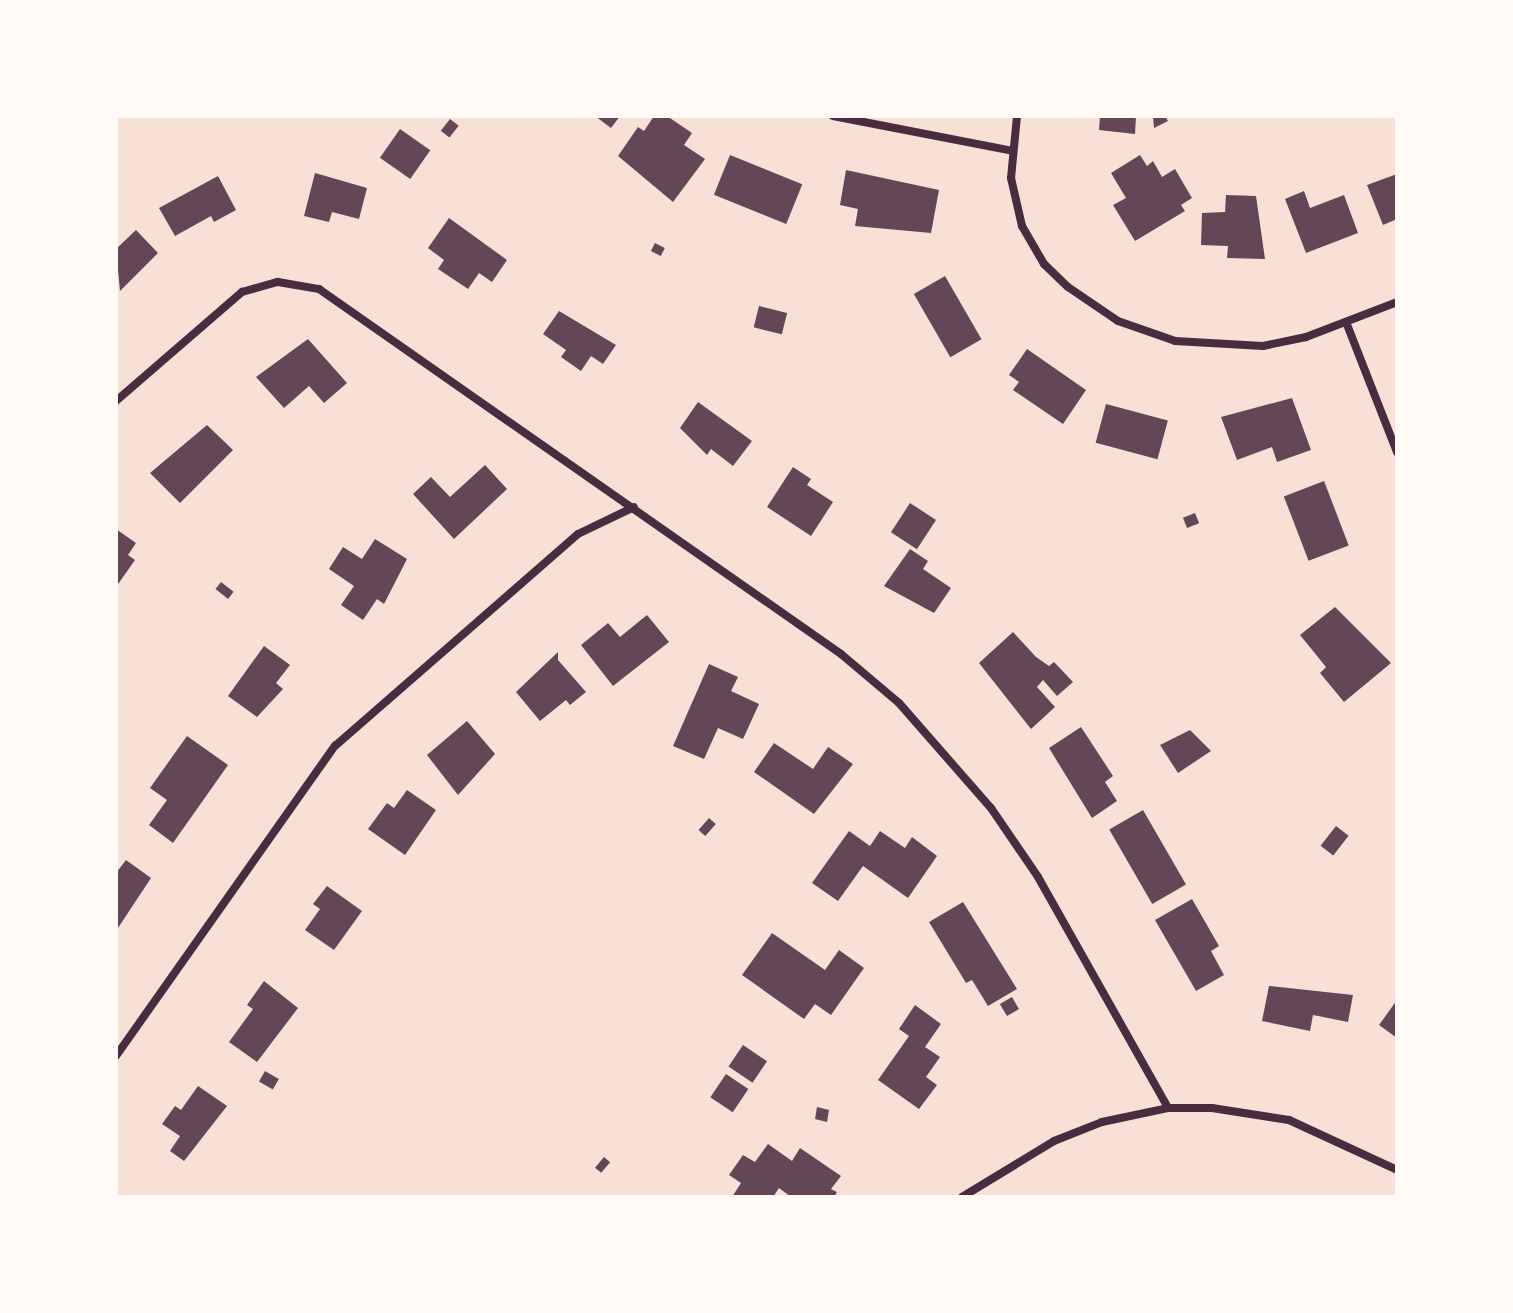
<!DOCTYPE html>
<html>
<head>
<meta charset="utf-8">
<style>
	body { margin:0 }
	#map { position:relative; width:1513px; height:1313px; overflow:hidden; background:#f7e1d7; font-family:"Sofia Sans Condensed",sans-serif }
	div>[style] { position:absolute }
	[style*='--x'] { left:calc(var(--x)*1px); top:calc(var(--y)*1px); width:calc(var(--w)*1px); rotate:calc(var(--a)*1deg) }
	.building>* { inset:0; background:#644757; transform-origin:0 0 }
	.minor>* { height:8px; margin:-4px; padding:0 4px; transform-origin:4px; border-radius:4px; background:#4a2c40 }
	span { translate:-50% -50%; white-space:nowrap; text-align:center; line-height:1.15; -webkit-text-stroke:7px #fffaf5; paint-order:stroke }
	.frame { position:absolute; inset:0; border:118px solid #fffaf5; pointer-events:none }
</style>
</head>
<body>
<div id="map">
	<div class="building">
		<div style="clip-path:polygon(595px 116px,620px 116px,611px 128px)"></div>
		<div style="clip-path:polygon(654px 116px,667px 116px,692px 133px,684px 145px,705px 159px,673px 202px,618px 156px,638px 127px,644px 131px)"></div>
		<div style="clip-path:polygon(1100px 116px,1136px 116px,1135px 134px,1099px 130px)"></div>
		<div style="clip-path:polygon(1153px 116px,1165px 116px,1168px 121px,1154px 128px)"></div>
		<div style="left:450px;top:119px;width:11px;height:15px;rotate:38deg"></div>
		<div style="left:400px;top:129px;width:37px;height:35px;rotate:35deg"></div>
		<div style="left:730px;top:155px;width:78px;height:43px;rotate:22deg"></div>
		<div style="clip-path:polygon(1140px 155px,1147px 166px,1153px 161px,1162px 177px,1175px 169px,1192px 198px,1181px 205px,1185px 211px,1135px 241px,1113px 205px,1126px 198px,1111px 173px)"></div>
		<div style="clip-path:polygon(846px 170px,939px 190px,931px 233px,855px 226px,858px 209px,840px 205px)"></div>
		<div style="clip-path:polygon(315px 173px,367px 188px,359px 219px,332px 212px,329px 222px,304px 216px)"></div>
		<div style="clip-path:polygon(1397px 174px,1397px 219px,1383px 225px,1367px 185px)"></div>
		<div style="clip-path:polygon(218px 176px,236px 210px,214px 222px,211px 216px,175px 236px,159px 208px)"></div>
		<div style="clip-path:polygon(1304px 191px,1310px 208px,1344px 195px,1358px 233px,1306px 253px,1285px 199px)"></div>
		<div style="clip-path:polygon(1226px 195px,1256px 196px,1265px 259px,1227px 258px,1228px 246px,1201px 245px,1202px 213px,1225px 212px)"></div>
		<div style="clip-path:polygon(449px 218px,507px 260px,492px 282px,479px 273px,468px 289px,438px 269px,444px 260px,428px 248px)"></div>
		<div style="clip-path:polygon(136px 230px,158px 253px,120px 291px,116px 249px)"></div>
		<div style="left:655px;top:243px;width:11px;height:9px;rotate:27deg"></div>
		<div style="left:945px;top:276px;width:73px;height:36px;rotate:60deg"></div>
		<div style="left:759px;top:306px;width:29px;height:22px;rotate:14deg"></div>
		<div style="clip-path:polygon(559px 311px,616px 345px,603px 364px,591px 356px,581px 371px,561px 357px,566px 350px,543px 334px)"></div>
		<div style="clip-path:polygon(308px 339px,347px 383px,324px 403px,309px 386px,284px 408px,256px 377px)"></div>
		<div style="clip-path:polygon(1027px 349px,1086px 390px,1063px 424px,1013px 390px,1019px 382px,1009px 375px)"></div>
		<div style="clip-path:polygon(1292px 398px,1311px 450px,1277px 462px,1272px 447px,1237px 460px,1221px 417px)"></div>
		<div style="clip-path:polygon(698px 402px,752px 441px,733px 466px,711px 449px,707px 455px,680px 428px)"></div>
		<div style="left:1106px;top:404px;width:64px;height:40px;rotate:15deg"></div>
		<div style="clip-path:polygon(207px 425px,233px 450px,180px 503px,150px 473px)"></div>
		<div style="clip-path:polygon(485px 465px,507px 489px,454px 539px,413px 494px,431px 477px,450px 497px)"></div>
		<div style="clip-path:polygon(793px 467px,811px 479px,807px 485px,833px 502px,811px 536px,767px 507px)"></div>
		<div style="left:1324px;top:481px;width:69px;height:43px;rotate:69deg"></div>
		<div style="left:910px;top:503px;width:31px;height:35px;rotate:33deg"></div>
		<div style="left:1195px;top:513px;width:11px;height:13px;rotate:68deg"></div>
		<div style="clip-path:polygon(116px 529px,136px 543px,128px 555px,135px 560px,116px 587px)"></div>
		<div style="clip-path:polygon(375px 539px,407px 559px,384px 604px,377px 599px,363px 620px,341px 605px,354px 586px,329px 569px,343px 547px,362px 559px)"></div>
		<div style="clip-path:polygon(910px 549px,928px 561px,923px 569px,951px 588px,934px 613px,884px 586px)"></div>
		<div style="left:221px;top:582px;width:16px;height:9px;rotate:38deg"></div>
		<div style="clip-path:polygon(1335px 607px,1391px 663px,1344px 702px,1320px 673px,1326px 667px,1300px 635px)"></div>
		<div style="clip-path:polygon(647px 615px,669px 642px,613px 686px,581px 645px,608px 623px,620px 637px)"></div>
		<div style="clip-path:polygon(1013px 632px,1036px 657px,1049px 666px,1054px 662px,1073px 682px,1057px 696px,1043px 680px,1037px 687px,1055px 707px,1031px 729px,979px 663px)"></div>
		<div style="clip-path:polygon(264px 646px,290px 665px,276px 683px,283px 689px,257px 717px,228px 696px)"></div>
		<div style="clip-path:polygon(558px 652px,558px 660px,586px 692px,570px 705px,566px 700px,540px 721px,516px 692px)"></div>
		<div style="clip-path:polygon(709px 664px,738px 677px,731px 691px,759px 704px,743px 739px,718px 728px,704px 759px,673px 746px)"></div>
		<div style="clip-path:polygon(467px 721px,495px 754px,458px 795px,427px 755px)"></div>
		<div style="clip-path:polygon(1081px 727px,1113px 776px,1105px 782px,1117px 801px,1092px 818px,1049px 748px)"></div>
		<div style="clip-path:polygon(1190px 730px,1211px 751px,1178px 773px,1160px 745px)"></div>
		<div style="clip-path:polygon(187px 736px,228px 765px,173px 843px,149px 825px,167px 800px,150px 788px)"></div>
		<div style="clip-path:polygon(774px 743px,813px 769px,828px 747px,853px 764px,814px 814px,754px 772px)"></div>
		<div style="clip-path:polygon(407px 790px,436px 810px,405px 855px,368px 829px,387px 803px,394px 808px)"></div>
		<div style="left:1143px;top:810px;width:86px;height:39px;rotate:60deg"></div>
		<div style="left:709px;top:818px;width:9px;height:16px;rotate:41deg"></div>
		<div style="left:1336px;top:826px;width:16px;height:25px;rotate:38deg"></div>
		<div style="clip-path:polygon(849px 831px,870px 846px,880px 831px,905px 848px,912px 837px,937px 856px,908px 898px,863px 866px,838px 901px,812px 883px)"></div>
		<div style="clip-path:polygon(126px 860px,151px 878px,116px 931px,116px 873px)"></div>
		<div style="clip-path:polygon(327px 886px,362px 911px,334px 950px,305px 930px,320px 909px,313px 904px)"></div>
		<div style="clip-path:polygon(1192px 899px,1219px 946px,1211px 951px,1224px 975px,1196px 991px,1155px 920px)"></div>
		<div style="clip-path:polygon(963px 902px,1017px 989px,988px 1006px,972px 980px,966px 983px,929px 922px)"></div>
		<div style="clip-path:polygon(772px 933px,825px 970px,839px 950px,864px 968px,831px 1015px,815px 1004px,804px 1019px,742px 975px)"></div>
		<div style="clip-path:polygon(264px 981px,298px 1008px,257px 1062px,229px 1042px,253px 1009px,247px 1005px)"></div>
		<div style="clip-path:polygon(1269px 986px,1353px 995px,1348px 1022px,1313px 1015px,1310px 1031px,1262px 1021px)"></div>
		<div style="left:1012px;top:997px;width:14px;height:14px;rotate:60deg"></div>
		<div style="clip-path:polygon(1397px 1000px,1397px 1038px,1379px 1025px)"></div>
		<div style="clip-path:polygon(915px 1005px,941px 1024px,925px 1047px,940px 1057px,926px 1077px,937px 1085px,919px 1109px,878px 1080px,909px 1036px,899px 1029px)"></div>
		<div style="left:743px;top:1045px;width:29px;height:26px;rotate:34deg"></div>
		<div style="left:265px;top:1071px;width:16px;height:12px;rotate:30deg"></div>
		<div style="left:726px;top:1074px;width:27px;height:28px;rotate:34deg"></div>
		<div style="clip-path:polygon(198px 1086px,227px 1106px,184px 1161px,170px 1151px,180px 1136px,162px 1124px,175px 1106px,181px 1110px)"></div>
		<div style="clip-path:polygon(817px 1107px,829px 1110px,827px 1122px,815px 1119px)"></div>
		<div style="clip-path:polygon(768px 1144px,792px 1161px,800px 1148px,841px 1176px,831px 1189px,837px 1192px,834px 1197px,791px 1197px,779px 1188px,773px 1197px,732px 1197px,741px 1183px,729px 1175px,743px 1155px,755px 1162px)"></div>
		<div style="left:604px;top:1157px;width:8px;height:14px;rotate:40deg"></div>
	</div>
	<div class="minor">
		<div style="--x:833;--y:116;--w:183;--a:11"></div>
		<div style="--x:1017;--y:116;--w:62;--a:95.5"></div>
		<div style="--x:1011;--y:178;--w:49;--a:77.1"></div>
		<div style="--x:1022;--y:226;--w:44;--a:59.9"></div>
		<div style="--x:1044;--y:264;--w:33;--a:44"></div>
		<div style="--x:1068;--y:287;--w:60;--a:34.2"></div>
		<div style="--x:1118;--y:321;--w:60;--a:19.3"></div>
		<div style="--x:1175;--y:341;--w:88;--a:3.3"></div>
		<div style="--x:1263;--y:346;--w:44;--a:-11.8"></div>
		<div style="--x:1306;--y:337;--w:97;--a:-21"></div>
		<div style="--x:1346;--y:322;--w:140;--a:68.6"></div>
		<div style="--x:116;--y:401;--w:167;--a:-40.9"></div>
		<div style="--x:242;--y:292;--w:37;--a:-16"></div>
		<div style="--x:278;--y:282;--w:42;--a:9.7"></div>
		<div style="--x:319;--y:289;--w:637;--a:34.96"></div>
		<div style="--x:841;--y:654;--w:76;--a:40.2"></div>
		<div style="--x:899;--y:703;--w:140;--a:48.8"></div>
		<div style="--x:991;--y:808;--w:83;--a:55.7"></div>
		<div style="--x:1038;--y:877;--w:265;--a:60.6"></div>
		<div style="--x:1168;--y:1108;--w:44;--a:0"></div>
		<div style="--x:1212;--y:1108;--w:78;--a:8.9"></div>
		<div style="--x:1289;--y:1120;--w:119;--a:24.8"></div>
		<div style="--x:116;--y:1056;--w:380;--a:-54.8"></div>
		<div style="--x:335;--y:746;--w:322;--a:-41.1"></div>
		<div style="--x:578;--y:534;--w:62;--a:-25.7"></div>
		<div style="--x:962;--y:1197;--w:108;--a:-31.3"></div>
		<div style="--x:1054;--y:1141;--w:52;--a:-21.6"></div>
		<div style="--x:1102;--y:1122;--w:67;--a:-12"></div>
	</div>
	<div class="frame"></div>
</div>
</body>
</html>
